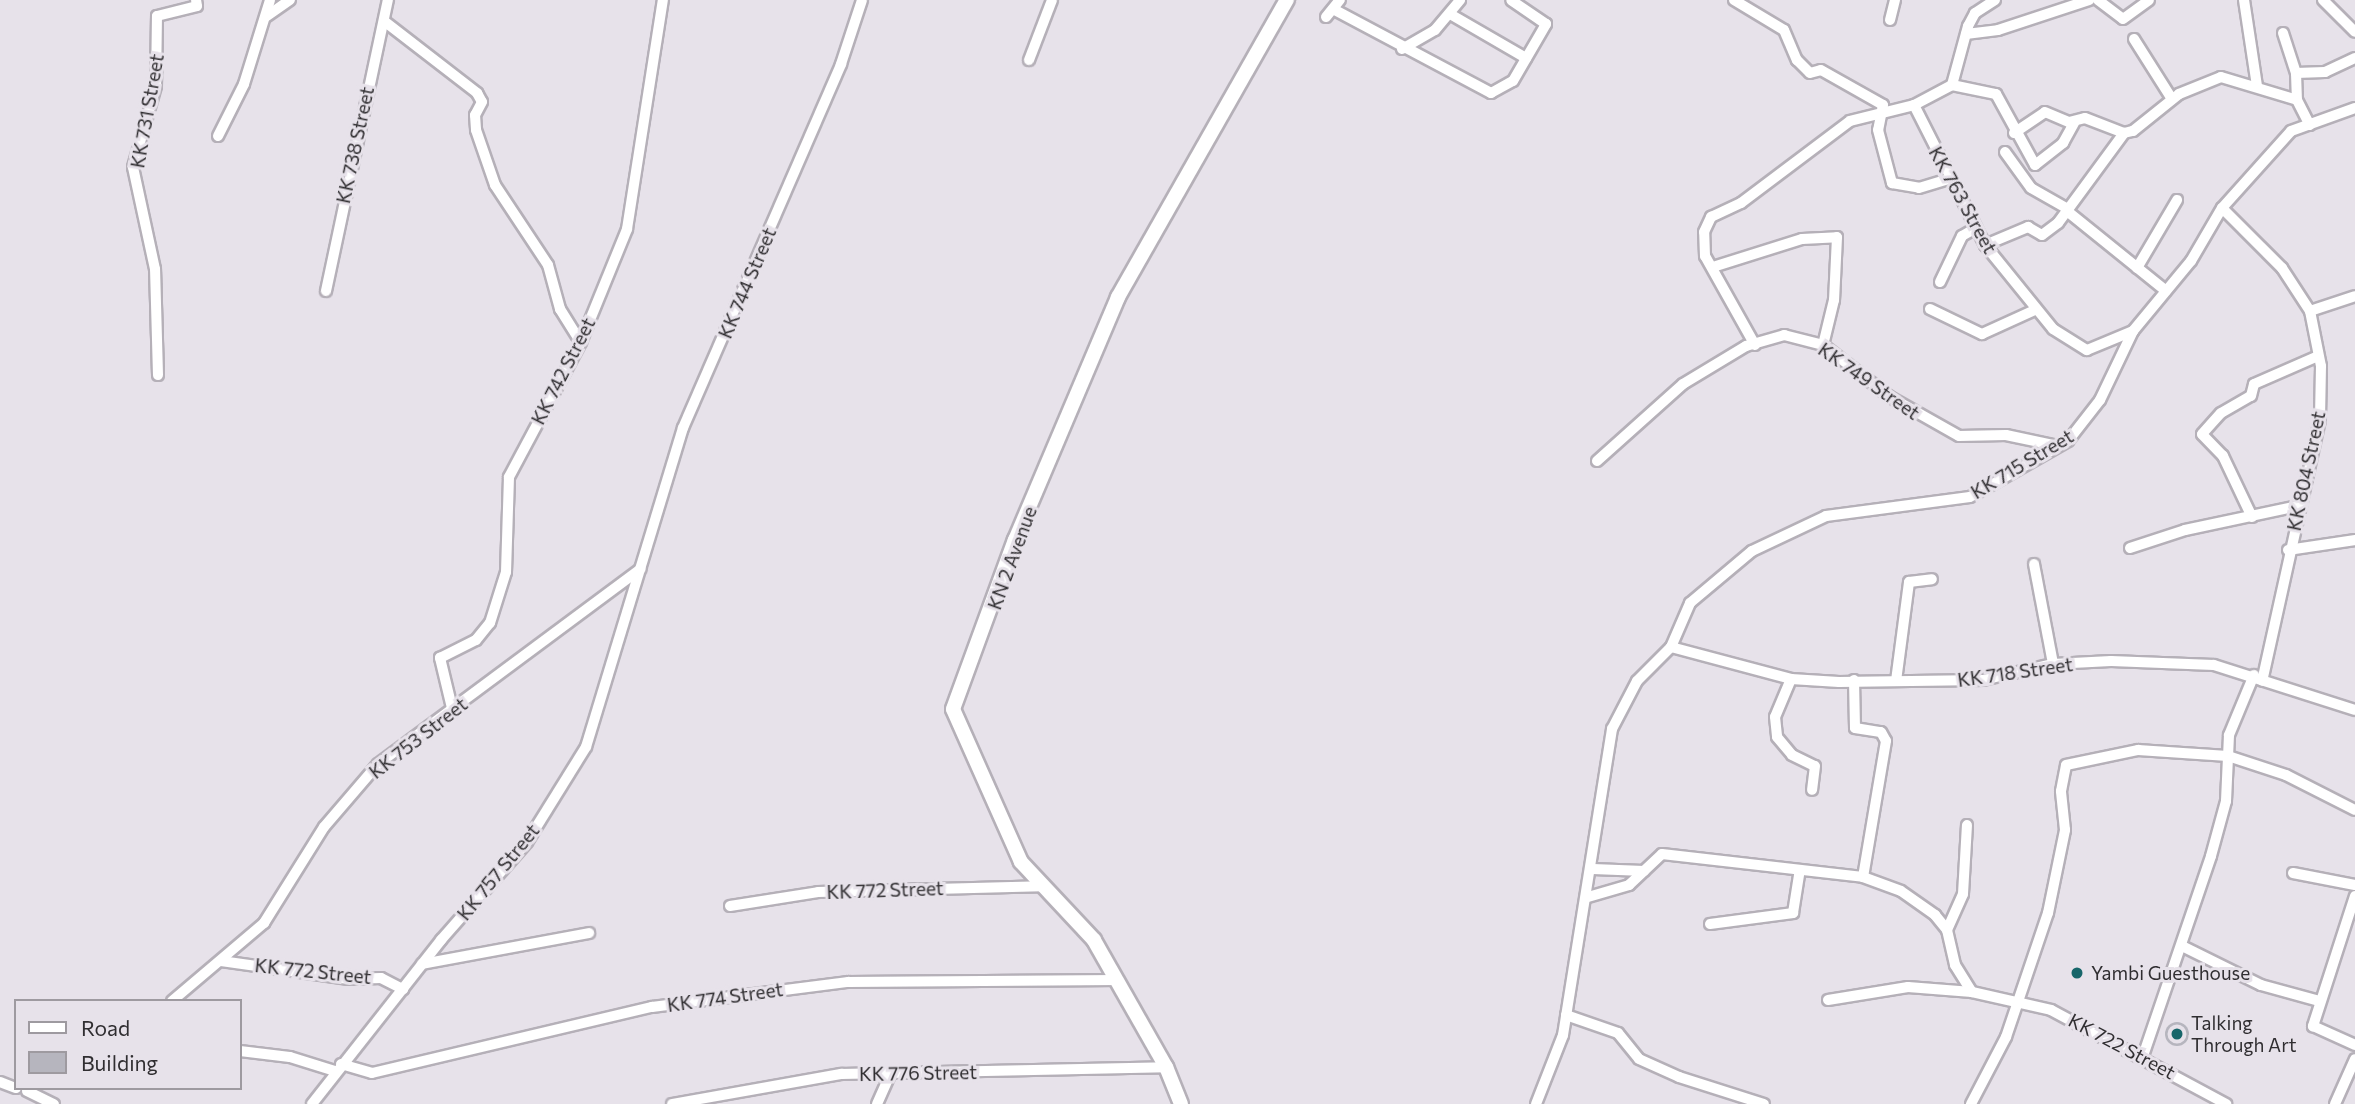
<!DOCTYPE html>
<html>
<head>
<meta charset="utf-8">
<style>
	body { margin:0 }
	#map { position:relative; width:2355px; height:1104px; overflow:hidden; background:#e7e2ea; font-family:Commissioner,sans-serif }
	div>[style] { position:absolute }
	[style*='--x'] { left:calc(var(--x)*1px); top:calc(var(--y)*1px); width:calc(var(--w)*1px); rotate:calc(var(--a)*1deg) }
	.building>* { inset:0; background:#b6b5be }
	.round { border-radius:50% }
	.roads { filter:drop-shadow(2px 0 #b5b0b8) drop-shadow(-2px 0 #b5b0b8) drop-shadow(0 2px #b5b0b8) drop-shadow(0 -2px #b5b0b8) }
	.minor>* { height:10px; margin:-5px; padding:0 5px; transform-origin:5px; border-radius:5px; background:#fff }
	.tertiary>* { height:14px; margin:-7px; padding:0 7px; transform-origin:7px; border-radius:7px; background:#fff }
	.dots>* { width:19px; height:19px; translate:-50% -50%; box-sizing:border-box; border:4px solid #e7e2ea; border-radius:50% }
	span { translate:-50% -50%; white-space:nowrap; text-align:center; line-height:1.15; -webkit-text-stroke:6px #e7e2ea; paint-order:stroke }
	.street-label { font-size:19px; color:#302e31 }
	.poi-label { font-size:19px; color:#302e31 }
	.left { translate:0 -50%; text-align:left }
	.legend { position:absolute; left:14px; top:999px; width:228px; height:91px; box-sizing:border-box; background:#e7e2ea; border:2px solid #9e9aa0; margin:0; padding:9px 12px; list-style:none; font-size:21px; color:#302e31 }
	.legend li { display:flex; align-items:center; gap:14px; height:35px }
	.legend b { width:35px; border:2px solid #9e9aa0 }
</style>
</head>
<body>
<div id="map">
	<div class="building">
		<div class="round" style="left:2165px;top:1022px;width:24px;height:24px"></div>
	</div>
	<div class="roads">
		<div class="minor">
			<div style="--x:1734;--y:0;--w:58;--a:31"></div>
			<div style="--x:1784;--y:30;--w:33;--a:67"></div>
			<div style="--x:1797;--y:60;--w:18;--a:45"></div>
			<div style="--x:1810;--y:73;--w:11;--a:-15"></div>
			<div style="--x:1821;--y:70;--w:71;--a:29.4"></div>
			<div style="--x:1883;--y:105;--w:25;--a:101"></div>
			<div style="--x:1878;--y:130;--w:55;--a:75.2"></div>
			<div style="--x:1892;--y:183;--w:27;--a:10"></div>
			<div style="--x:1919;--y:188;--w:31;--a:-17"></div>
			<div style="--x:1995;--y:0;--w:24;--a:147"></div>
			<div style="--x:1975;--y:13;--w:15;--a:118"></div>
			<div style="--x:1968;--y:26;--w:61;--a:105.2"></div>
			<div style="--x:1952;--y:85;--w:43;--a:152.2"></div>
			<div style="--x:1914;--y:105;--w:157;--a:63.1"></div>
			<div style="--x:1985;--y:245;--w:108;--a:51"></div>
			<div style="--x:2053;--y:329;--w:40;--a:32"></div>
			<div style="--x:2087;--y:350;--w:50;--a:-22.4"></div>
			<div style="--x:2098;--y:0;--w:31;--a:37"></div>
			<div style="--x:2123;--y:19;--w:32;--a:-36"></div>
			<div style="--x:2244;--y:0;--w:87;--a:81.4"></div>
			<div style="--x:2323;--y:0;--w:45;--a:45"></div>
			<div style="--x:1333;--y:9;--w:179;--a:28"></div>
			<div style="--x:1491;--y:93;--w:25;--a:-29"></div>
			<div style="--x:1513;--y:81;--w:66;--a:-59.9"></div>
			<div style="--x:1546;--y:24;--w:42;--a:-145.6"></div>
			<div style="--x:1450;--y:14;--w:88;--a:30.1"></div>
			<div style="--x:267;--y:16;--w:28;--a:-35"></div>
			<div style="--x:1326;--y:17;--w:22;--a:-51"></div>
			<div style="--x:1890;--y:20;--w:21;--a:-76"></div>
			<div style="--x:384;--y:21;--w:118;--a:37.7"></div>
			<div style="--x:477;--y:93;--w:10;--a:61"></div>
			<div style="--x:482;--y:102;--w:15;--a:118"></div>
			<div style="--x:475;--y:115;--w:15;--a:86"></div>
			<div style="--x:476;--y:130;--w:58;--a:70.9"></div>
			<div style="--x:495;--y:185;--w:96;--a:56.5"></div>
			<div style="--x:548;--y:265;--w:46;--a:74.7"></div>
			<div style="--x:560;--y:309;--w:39;--a:58"></div>
			<div style="--x:2283;--y:33;--w:42;--a:72"></div>
			<div style="--x:2296;--y:73;--w:27;--a:88"></div>
			<div style="--x:1966;--y:34;--w:32;--a:-7"></div>
			<div style="--x:1998;--y:30;--w:96;--a:-18.2"></div>
			<div style="--x:2134;--y:39;--w:71;--a:57.7"></div>
			<div style="--x:1402;--y:49;--w:38;--a:-30"></div>
			<div style="--x:1435;--y:30;--w:39;--a:-50"></div>
			<div style="--x:1029;--y:60;--w:64;--a:-69"></div>
			<div style="--x:2296;--y:73;--w:29;--a:-2"></div>
			<div style="--x:2325;--y:72;--w:33;--a:-25"></div>
			<div style="--x:1952;--y:85;--w:45;--a:11.6"></div>
			<div style="--x:1996;--y:94;--w:81;--a:61.2"></div>
			<div style="--x:2035;--y:165;--w:36;--a:-38"></div>
			<div style="--x:2063;--y:143;--w:23;--a:-61"></div>
			<div style="--x:2014;--y:133;--w:37;--a:-34"></div>
			<div style="--x:2045;--y:112;--w:26;--a:23"></div>
			<div style="--x:2069;--y:122;--w:16;--a:-14"></div>
			<div style="--x:2085;--y:118;--w:42;--a:21"></div>
			<div style="--x:2124;--y:133;--w:9;--a:-13"></div>
			<div style="--x:2133;--y:131;--w:59;--a:-38.8"></div>
			<div style="--x:2179;--y:94;--w:45;--a:-22"></div>
			<div style="--x:2221;--y:77;--w:79;--a:16.8"></div>
			<div style="--x:2297;--y:100;--w:28;--a:63"></div>
			<div style="--x:218;--y:136;--w:58;--a:-63.4"></div>
			<div style="--x:244;--y:84;--w:88;--a:-72.8"></div>
			<div style="--x:2005;--y:152;--w:44;--a:54.2"></div>
			<div style="--x:2031;--y:188;--w:43;--a:29.6"></div>
			<div style="--x:2222;--y:208;--w:85;--a:45"></div>
			<div style="--x:2282;--y:268;--w:51;--a:56.9"></div>
			<div style="--x:2310;--y:311;--w:56;--a:78.7"></div>
			<div style="--x:2321;--y:366;--w:54;--a:91.1"></div>
			<div style="--x:2320;--y:420;--w:267;--a:102.5"></div>
			<div style="--x:2067;--y:211;--w:127;--a:38.9"></div>
			<div style="--x:1985;--y:245;--w:47;--a:-22.7"></div>
			<div style="--x:2028;--y:227;--w:16;--a:30"></div>
			<div style="--x:2042;--y:235;--w:20;--a:-37"></div>
			<div style="--x:2058;--y:223;--w:112;--a:-53.7"></div>
			<div style="--x:1716;--y:266;--w:90;--a:-17.4"></div>
			<div style="--x:1802;--y:239;--w:35;--a:-3"></div>
			<div style="--x:1837;--y:237;--w:63;--a:92.7"></div>
			<div style="--x:1834;--y:300;--w:46;--a:103.7"></div>
			<div style="--x:2137;--y:268;--w:79;--a:-59.5"></div>
			<div style="--x:1940;--y:282;--w:51;--a:-64.4"></div>
			<div style="--x:1962;--y:236;--w:16;--a:-30"></div>
			<div style="--x:326;--y:291;--w:298;--a:-78"></div>
			<div style="--x:1930;--y:309;--w:58;--a:25.7"></div>
			<div style="--x:1982;--y:334;--w:58;--a:-24.4"></div>
			<div style="--x:2310;--y:311;--w:47;--a:-18.4"></div>
			<div style="--x:1755;--y:345;--w:102;--a:-119.3"></div>
			<div style="--x:1705;--y:256;--w:24;--a:-92"></div>
			<div style="--x:1704;--y:232;--w:17;--a:-65"></div>
			<div style="--x:1711;--y:217;--w:33;--a:-25"></div>
			<div style="--x:1741;--y:203;--w:136;--a:-37"></div>
			<div style="--x:1850;--y:121;--w:66;--a:-14"></div>
			<div style="--x:158;--y:375;--w:106;--a:-91.6"></div>
			<div style="--x:155;--y:269;--w:104;--a:-102.2"></div>
			<div style="--x:133;--y:167;--w:84;--a:-74.1"></div>
			<div style="--x:156;--y:86;--w:70;--a:-89.2"></div>
			<div style="--x:157;--y:16;--w:41;--a:-14"></div>
			<div style="--x:197;--y:6;--w:6;--a:-99"></div>
			<div style="--x:1597;--y:461;--w:115;--a:-41.8"></div>
			<div style="--x:1683;--y:384;--w:74;--a:-31.1"></div>
			<div style="--x:1746;--y:346;--w:40;--a:-16"></div>
			<div style="--x:1784;--y:335;--w:40;--a:14.4"></div>
			<div style="--x:1823;--y:345;--w:85;--a:37.8"></div>
			<div style="--x:1890;--y:397;--w:79;--a:29.5"></div>
			<div style="--x:1959;--y:436;--w:47;--a:-1.2"></div>
			<div style="--x:2006;--y:435;--w:49;--a:11.8"></div>
			<div style="--x:2252;--y:517;--w:68;--a:-115.4"></div>
			<div style="--x:2223;--y:456;--w:30;--a:-134"></div>
			<div style="--x:2202;--y:434;--w:28;--a:-48"></div>
			<div style="--x:2221;--y:413;--w:34;--a:-30"></div>
			<div style="--x:2251;--y:396;--w:12;--a:-76"></div>
			<div style="--x:2254;--y:384;--w:70;--a:-23.6"></div>
			<div style="--x:2130;--y:548;--w:58;--a:-18.1"></div>
			<div style="--x:2185;--y:530;--w:116;--a:-12"></div>
			<div style="--x:2288;--y:550;--w:68;--a:-8.5"></div>
			<div style="--x:2034;--y:564;--w:102;--a:79.2"></div>
			<div style="--x:1671;--y:647;--w:48;--a:-66.6"></div>
			<div style="--x:1690;--y:603;--w:81;--a:-40"></div>
			<div style="--x:1752;--y:551;--w:82;--a:-25.3"></div>
			<div style="--x:1826;--y:516;--w:145;--a:-7.5"></div>
			<div style="--x:1970;--y:497;--w:113;--a:-29.7"></div>
			<div style="--x:2068;--y:441;--w:52;--a:-52"></div>
			<div style="--x:2100;--y:400;--w:76;--a:-64.4"></div>
			<div style="--x:2133;--y:331;--w:91;--a:-50.4"></div>
			<div style="--x:2191;--y:261;--w:61;--a:-59.7"></div>
			<div style="--x:2222;--y:208;--w:103;--a:-48.1"></div>
			<div style="--x:2291;--y:131;--w:68;--a:-19.8"></div>
			<div style="--x:1671;--y:647;--w:124;--a:14.9"></div>
			<div style="--x:1791;--y:679;--w:48;--a:3.6"></div>
			<div style="--x:1839;--y:682;--w:144;--a:-0.8"></div>
			<div style="--x:1983;--y:680;--w:72;--a:-12.9"></div>
			<div style="--x:2053;--y:664;--w:58;--a:-3"></div>
			<div style="--x:2111;--y:661;--w:103;--a:2.2"></div>
			<div style="--x:2214;--y:665;--w:148;--a:17.7"></div>
			<div style="--x:1791;--y:679;--w:41;--a:112.8"></div>
			<div style="--x:1775;--y:717;--w:20;--a:84"></div>
			<div style="--x:1777;--y:737;--w:23;--a:50"></div>
			<div style="--x:1792;--y:755;--w:25;--a:26"></div>
			<div style="--x:1815;--y:766;--w:24;--a:97"></div>
			<div style="--x:1854;--y:680;--w:48;--a:88.8"></div>
			<div style="--x:1855;--y:728;--w:26;--a:9"></div>
			<div style="--x:1881;--y:732;--w:10;--a:61"></div>
			<div style="--x:1886;--y:741;--w:138;--a:99.6"></div>
			<div style="--x:1896;--y:681;--w:100;--a:-82.5"></div>
			<div style="--x:1909;--y:582;--w:23;--a:-7"></div>
			<div style="--x:453;--y:712;--w:56;--a:-103.5"></div>
			<div style="--x:440;--y:658;--w:40;--a:-26.6"></div>
			<div style="--x:476;--y:640;--w:22;--a:-51"></div>
			<div style="--x:490;--y:623;--w:53;--a:-72.6"></div>
			<div style="--x:506;--y:572;--w:95;--a:-88.2"></div>
			<div style="--x:509;--y:477;--w:153;--a:-61.9"></div>
			<div style="--x:581;--y:342;--w:122;--a:-67.8"></div>
			<div style="--x:627;--y:229;--w:232;--a:-81.1"></div>
			<div style="--x:1593;--y:869;--w:51;--a:2.2"></div>
			<div style="--x:2293;--y:873;--w:63;--a:11"></div>
			<div style="--x:2355;--y:896;--w:137;--a:107.9"></div>
			<div style="--x:2313;--y:1026;--w:46;--a:24.3"></div>
			<div style="--x:1588;--y:897;--w:43;--a:-16.3"></div>
			<div style="--x:1629;--y:885;--w:45;--a:-43.2"></div>
			<div style="--x:1662;--y:854;--w:202;--a:6.5"></div>
			<div style="--x:1863;--y:877;--w:40;--a:20.2"></div>
			<div style="--x:1901;--y:891;--w:42;--a:35.2"></div>
			<div style="--x:1935;--y:915;--w:19;--a:51"></div>
			<div style="--x:1947;--y:930;--w:36;--a:77"></div>
			<div style="--x:1955;--y:965;--w:32;--a:58"></div>
			<div style="--x:730;--y:906;--w:89;--a:-9"></div>
			<div style="--x:818;--y:892;--w:223;--a:-1.5"></div>
			<div style="--x:1710;--y:924;--w:84;--a:-7.5"></div>
			<div style="--x:1793;--y:913;--w:39;--a:-81"></div>
			<div style="--x:1947;--y:930;--w:39;--a:-66"></div>
			<div style="--x:1963;--y:894;--w:69;--a:-86.7"></div>
			<div style="--x:2182;--y:946;--w:88;--a:26.3"></div>
			<div style="--x:2261;--y:985;--w:60;--a:15.4"></div>
			<div style="--x:221;--y:961;--w:129;--a:8"></div>
			<div style="--x:349;--y:979;--w:32;--a:-2"></div>
			<div style="--x:381;--y:978;--w:25;--a:27"></div>
			<div style="--x:422;--y:964;--w:170;--a:-10.5"></div>
			<div style="--x:1828;--y:1000;--w:81;--a:-9.2"></div>
			<div style="--x:1908;--y:987;--w:64;--a:4.5"></div>
			<div style="--x:1972;--y:992;--w:81;--a:12.8"></div>
			<div style="--x:2051;--y:1010;--w:199;--a:28.2"></div>
			<div style="--x:172;--y:1001;--w:121;--a:-40.3"></div>
			<div style="--x:264;--y:923;--w:113;--a:-58"></div>
			<div style="--x:324;--y:827;--w:83;--a:-49.4"></div>
			<div style="--x:378;--y:764;--w:327;--a:-36.6"></div>
			<div style="--x:1566;--y:1015;--w:55;--a:19.1"></div>
			<div style="--x:1618;--y:1033;--w:33;--a:51"></div>
			<div style="--x:1639;--y:1059;--w:44;--a:24.2"></div>
			<div style="--x:1679;--y:1077;--w:89;--a:17.6"></div>
			<div style="--x:240;--y:1051;--w:50;--a:6.8"></div>
			<div style="--x:290;--y:1057;--w:47;--a:17.3"></div>
			<div style="--x:2143;--y:1056;--w:211;--a:-71.2"></div>
			<div style="--x:2211;--y:856;--w:57;--a:-74.7"></div>
			<div style="--x:2226;--y:801;--w:66;--a:-87.4"></div>
			<div style="--x:2229;--y:735;--w:65;--a:-67.4"></div>
			<div style="--x:341;--y:1064;--w:32;--a:16"></div>
			<div style="--x:372;--y:1073;--w:288;--a:-13.3"></div>
			<div style="--x:652;--y:1007;--w:198;--a:-7.3"></div>
			<div style="--x:848;--y:982;--w:270;--a:-0.4"></div>
			<div style="--x:0;--y:1082;--w:17;--a:21"></div>
			<div style="--x:27;--y:1091;--w:30;--a:26"></div>
			<div style="--x:312;--y:1104;--w:209;--a:-51.8"></div>
			<div style="--x:441;--y:940;--w:130;--a:-48.7"></div>
			<div style="--x:527;--y:842;--w:112;--a:-58.2"></div>
			<div style="--x:586;--y:747;--w:333;--a:-73.1"></div>
			<div style="--x:683;--y:428;--w:397;--a:-66.5"></div>
			<div style="--x:841;--y:64;--w:67;--a:-71.8"></div>
			<div style="--x:672;--y:1104;--w:172;--a:-10.1"></div>
			<div style="--x:841;--y:1074;--w:325;--a:-1.2"></div>
			<div style="--x:877;--y:1104;--w:35;--a:-66"></div>
			<div style="--x:1536;--y:1104;--w:74;--a:-68.6"></div>
			<div style="--x:1563;--y:1035;--w:310;--a:-80.9"></div>
			<div style="--x:1612;--y:729;--w:54;--a:-62.5"></div>
			<div style="--x:1637;--y:681;--w:48;--a:-45"></div>
			<div style="--x:1971;--y:1104;--w:76;--a:-62.4"></div>
			<div style="--x:2006;--y:1037;--w:131;--a:-71.3"></div>
			<div style="--x:2048;--y:913;--w:85;--a:-78.4"></div>
			<div style="--x:2065;--y:830;--w:39;--a:-96"></div>
			<div style="--x:2061;--y:791;--w:26;--a:-79"></div>
			<div style="--x:2066;--y:765;--w:74;--a:-11.8"></div>
			<div style="--x:2138;--y:750;--w:90;--a:3.8"></div>
			<div style="--x:2228;--y:756;--w:61;--a:18.1"></div>
			<div style="--x:2286;--y:775;--w:77;--a:26.9"></div>
			<div style="--x:2335;--y:1104;--w:49;--a:-66"></div>
		</div>
		<div class="tertiary">
			<div style="--x:1181;--y:1104;--w:40;--a:-112"></div>
			<div style="--x:1166;--y:1067;--w:146;--a:-119.6"></div>
			<div style="--x:1094;--y:940;--w:107;--a:-133.1"></div>
			<div style="--x:1021;--y:862;--w:167;--a:-114"></div>
			<div style="--x:953;--y:709;--w:180;--a:-69.9"></div>
			<div style="--x:1015;--y:540;--w:264;--a:-67"></div>
			<div style="--x:1118;--y:297;--w:342;--a:-60.4"></div>
		</div>
	</div>
	<div class="dots">
		<div style="left:2077px;top:973px;background:#17666a"></div>
		<div style="left:2177px;top:1034px;background:#17666a"></div>
	</div>
	<div class="street-label">
		<span style="left:147px;top:111px;rotate:-80deg">KK 731 Street</span>
		<span style="left:355px;top:145px;rotate:-78deg">KK 738 Street</span>
		<span style="left:1963px;top:200px;rotate:61deg">KK 763 Street</span>
		<span style="left:747px;top:283px;rotate:-67deg">KK 744 Street</span>
		<span style="left:563px;top:371px;rotate:-63deg">KK 742 Street</span>
		<span style="left:1869px;top:381px;rotate:35deg">KK 749 Street</span>
		<span style="left:2022px;top:464px;rotate:-31deg">KK 715 Street</span>
		<span style="left:2306px;top:471px;rotate:-78deg">KK 804 Street</span>
		<span style="left:1012px;top:558px;rotate:-70deg">KN 2 Avenue</span>
		<span style="left:2015px;top:672px;rotate:-8deg">KK 718 Street</span>
		<span style="left:418px;top:738px;rotate:-38deg">KK 753 Street</span>
		<span style="left:498px;top:872px;rotate:-51deg">KK 757 Street</span>
		<span style="left:885px;top:890px;rotate:-2deg">KK 772 Street</span>
		<span style="left:313px;top:971px;rotate:6deg">KK 772 Street</span>
		<span style="left:725px;top:997px;rotate:-8deg">KK 774 Street</span>
		<span style="left:2122px;top:1046px;rotate:28deg">KK 722 Street</span>
		<span style="left:918px;top:1073px;rotate:-1deg">KK 776 Street</span>
	</div>
	<div class="poi-label">
		<span class="left" style="left:2091px;top:973px">Yambi Guesthouse</span>
		<span class="left" style="left:2191px;top:1034px">Talking<br>Through Art</span>
	</div>
	<ul class="legend">
	<li><b style="height:9px;background:#fff"></b>Road</li>
	<li><b style="height:19px;background:#b6b5be"></b>Building</li>
	</ul>
</div>
</body>
</html>
